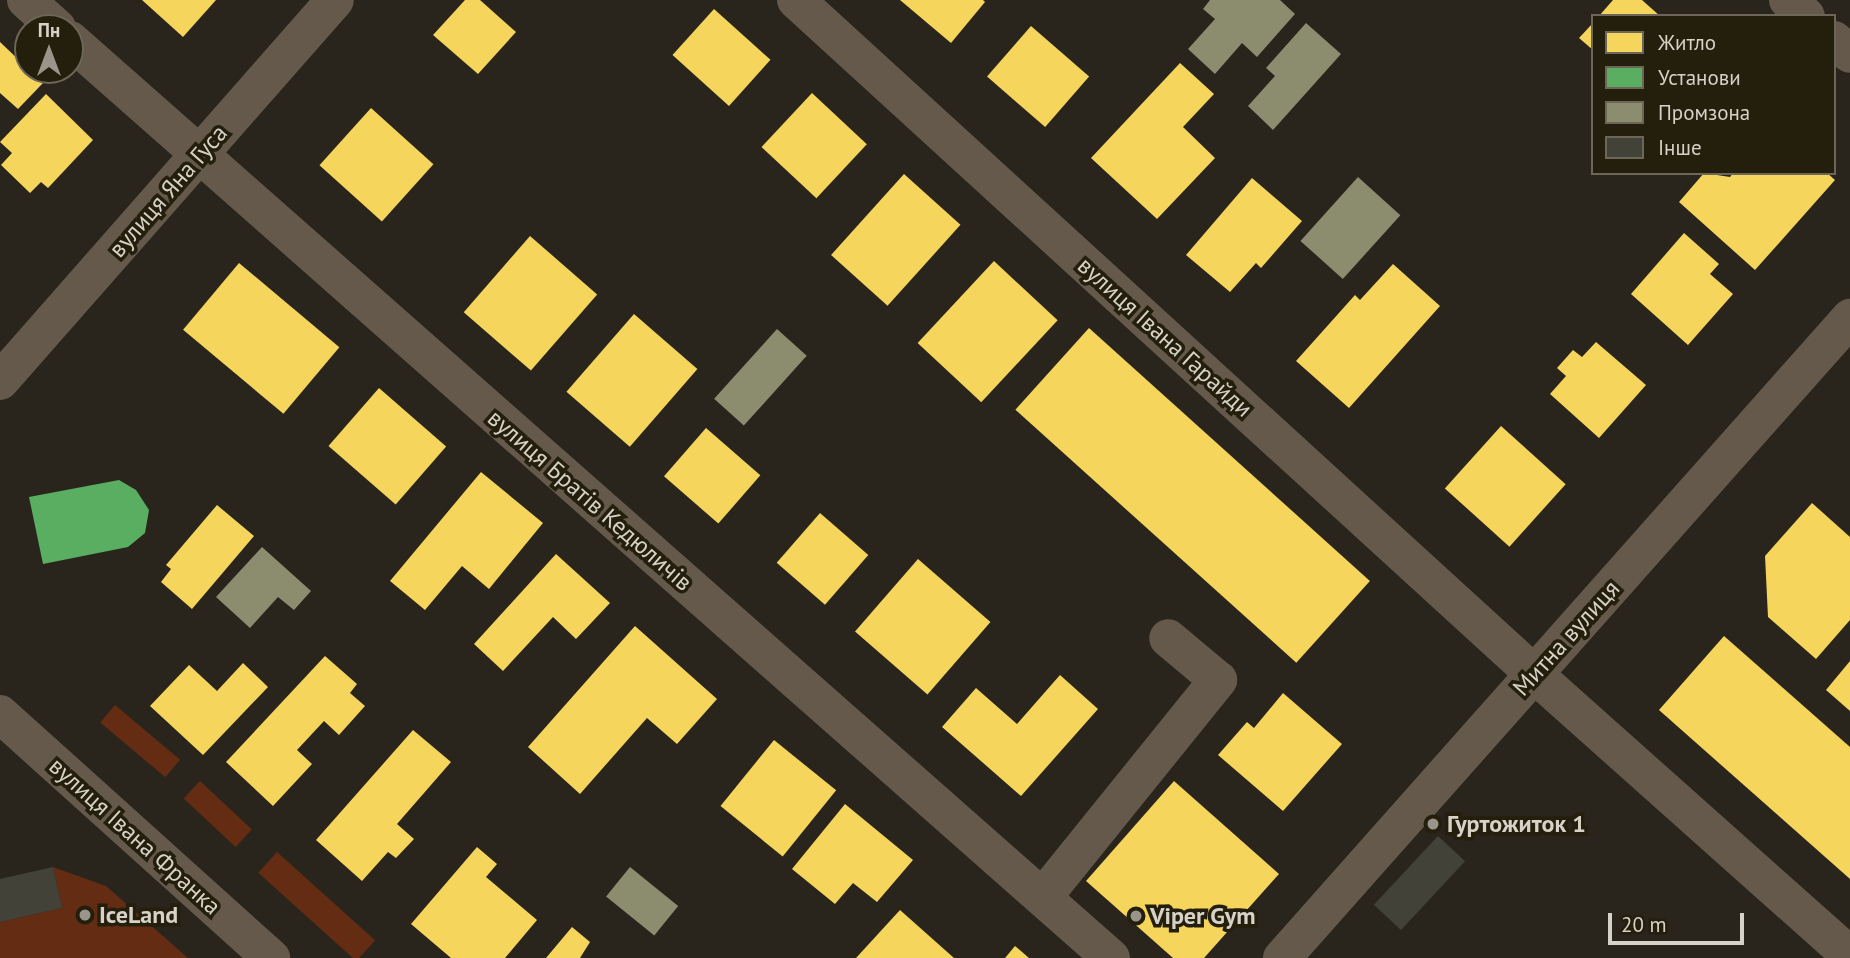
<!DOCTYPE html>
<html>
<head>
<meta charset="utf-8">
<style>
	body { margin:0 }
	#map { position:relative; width:1850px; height:958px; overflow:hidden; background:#29251c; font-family:"PT Sans",sans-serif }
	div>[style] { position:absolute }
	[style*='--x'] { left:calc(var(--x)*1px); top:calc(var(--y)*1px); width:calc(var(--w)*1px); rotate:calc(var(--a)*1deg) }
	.green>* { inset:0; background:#632c13; transform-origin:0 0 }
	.homes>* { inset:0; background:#f6d55c; transform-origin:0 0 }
	.public>* { inset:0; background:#5aae61 }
	.industry>* { inset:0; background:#8c8c6e; transform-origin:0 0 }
	.building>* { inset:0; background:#434239; transform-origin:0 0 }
	.minor>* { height:38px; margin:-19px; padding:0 19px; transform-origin:19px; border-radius:19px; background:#64594b }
	.dots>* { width:19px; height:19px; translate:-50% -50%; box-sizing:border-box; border:4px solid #241e0d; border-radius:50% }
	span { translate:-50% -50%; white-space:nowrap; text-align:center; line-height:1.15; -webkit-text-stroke:7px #241e0d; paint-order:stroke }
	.street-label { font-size:24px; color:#d6d2c7 }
	.poi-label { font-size:24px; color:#d6d2c7; font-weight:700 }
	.left { translate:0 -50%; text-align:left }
	.legend { position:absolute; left:1591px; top:14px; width:245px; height:161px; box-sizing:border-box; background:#241e0d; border:2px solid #6b6657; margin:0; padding:9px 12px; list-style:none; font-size:21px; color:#d6d2c7 }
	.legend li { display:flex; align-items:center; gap:14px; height:35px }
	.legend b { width:35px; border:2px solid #6b6657 }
	.north { position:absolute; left:14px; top:14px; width:70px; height:70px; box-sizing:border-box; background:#241e0d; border:2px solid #6b6657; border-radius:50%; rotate:0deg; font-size:19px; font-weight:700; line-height:28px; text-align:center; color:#d6d2c7 }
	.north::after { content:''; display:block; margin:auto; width:24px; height:32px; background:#99958b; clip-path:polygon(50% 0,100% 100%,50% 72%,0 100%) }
	.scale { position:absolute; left:1608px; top:913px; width:136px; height:32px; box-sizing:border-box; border:4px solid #d6d2c7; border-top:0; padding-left:9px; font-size:21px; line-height:24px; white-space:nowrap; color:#d6d2c7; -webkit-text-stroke:5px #241e0d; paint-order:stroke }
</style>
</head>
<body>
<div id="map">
	<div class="green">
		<div style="left:115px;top:705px;width:85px;height:23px;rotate:40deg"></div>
		<div style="left:200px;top:781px;width:71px;height:24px;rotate:43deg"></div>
		<div style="left:277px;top:852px;width:132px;height:28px;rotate:42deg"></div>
		<div style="clip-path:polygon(53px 867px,106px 886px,188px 958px,0 958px,0 922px,62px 908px)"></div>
	</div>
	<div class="homes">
		<div style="clip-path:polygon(142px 0,216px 0,183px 37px)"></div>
		<div style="clip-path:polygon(465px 0,480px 0,516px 32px,478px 74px,433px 35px)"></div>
		<div style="clip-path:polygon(900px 0,983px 0,985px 2px,951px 43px)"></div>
		<div style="clip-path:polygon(1613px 0,1642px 0,1660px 16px,1599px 16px)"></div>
		<div style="left:714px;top:9px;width:76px;height:62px;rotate:42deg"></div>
		<div style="clip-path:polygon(1593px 23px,1593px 50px,1579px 38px)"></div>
		<div style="left:1031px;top:26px;width:77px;height:67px;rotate:41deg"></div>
		<div style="clip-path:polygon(0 42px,43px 83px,18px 109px,0 93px)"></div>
		<div style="clip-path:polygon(1180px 63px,1214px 94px,1183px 127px,1215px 158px,1157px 219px,1091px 158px)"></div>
		<div style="left:812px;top:93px;width:75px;height:74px;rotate:43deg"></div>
		<div style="clip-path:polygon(46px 94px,93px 140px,48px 188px,41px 182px,30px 193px,1px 165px,12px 153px,0 142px)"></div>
		<div style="left:371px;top:108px;width:84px;height:77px;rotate:42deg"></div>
		<div style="clip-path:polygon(1704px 173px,1730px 177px,1733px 173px,1827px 173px,1835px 180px,1755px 270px,1679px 202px)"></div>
		<div style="left:904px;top:174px;width:76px;height:109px;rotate:42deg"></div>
		<div style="clip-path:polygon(1252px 178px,1302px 221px,1261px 268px,1256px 263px,1230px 292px,1186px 255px)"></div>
		<div style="clip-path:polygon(1684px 233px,1719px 264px,1710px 274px,1733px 294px,1688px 345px,1631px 294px)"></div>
		<div style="left:530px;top:236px;width:89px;height:101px;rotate:41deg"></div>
		<div style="left:994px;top:261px;width:87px;height:112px;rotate:43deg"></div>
		<div style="left:239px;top:263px;width:131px;height:87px;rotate:40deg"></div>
		<div style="clip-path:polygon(1393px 264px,1440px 306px,1349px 408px,1296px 361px,1355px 295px,1360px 300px)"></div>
		<div style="left:634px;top:314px;width:84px;height:103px;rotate:41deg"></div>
		<div style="left:1089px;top:328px;width:378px;height:110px;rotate:42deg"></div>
		<div style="clip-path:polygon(1596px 342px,1646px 385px,1599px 438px,1550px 394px,1566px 376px,1557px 368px,1573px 350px,1582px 357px)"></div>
		<div style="left:379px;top:388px;width:89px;height:77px;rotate:41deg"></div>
		<div style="left:1501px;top:426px;width:87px;height:84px;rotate:42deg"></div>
		<div style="left:706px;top:428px;width:72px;height:64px;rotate:41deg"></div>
		<div style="clip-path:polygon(481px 472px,543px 523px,489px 589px,462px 566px,425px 610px,390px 581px)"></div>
		<div style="clip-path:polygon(1812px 503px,1850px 537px,1850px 620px,1816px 659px,1768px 617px,1765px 556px)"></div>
		<div style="clip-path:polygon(217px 505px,254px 536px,192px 609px,161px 582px,171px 569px,166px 565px)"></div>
		<div style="left:820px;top:513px;width:64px;height:66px;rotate:41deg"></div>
		<div style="clip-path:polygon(556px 554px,610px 603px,576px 639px,553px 617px,503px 671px,474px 644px)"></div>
		<div style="left:918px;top:559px;width:96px;height:96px;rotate:41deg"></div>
		<div style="clip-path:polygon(635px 626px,717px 699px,677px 744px,647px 718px,580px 794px,528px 747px)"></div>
		<div style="clip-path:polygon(1724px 636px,1850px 747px,1850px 879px,1659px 710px)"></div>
		<div style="clip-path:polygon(325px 656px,357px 684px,350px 693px,365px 706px,339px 735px,324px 721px,297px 750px,312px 764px,273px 806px,226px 762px)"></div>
		<div style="clip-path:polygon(1850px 661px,1850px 711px,1826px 690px)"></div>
		<div style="clip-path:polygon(243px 663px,268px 687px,203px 755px,150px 706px,189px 665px,217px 691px)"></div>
		<div style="clip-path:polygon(1060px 675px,1098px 709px,1021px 796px,942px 727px,976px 688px,1017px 724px)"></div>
		<div style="clip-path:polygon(1283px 693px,1342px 744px,1283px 811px,1218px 755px,1247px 722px,1254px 728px)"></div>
		<div style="clip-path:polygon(413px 730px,451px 762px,397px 824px,414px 839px,396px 858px,388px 852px,362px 881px,316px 840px)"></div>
		<div style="left:774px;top:740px;width:80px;height:85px;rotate:39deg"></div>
		<div style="clip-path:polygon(1174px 781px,1279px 874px,1204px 958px,1173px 958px,1086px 881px)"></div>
		<div style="clip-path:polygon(845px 804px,913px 860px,877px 902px,853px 883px,835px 904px,792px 869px)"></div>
		<div style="clip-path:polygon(477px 847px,497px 864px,486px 877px,537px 920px,505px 958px,451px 958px,411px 924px)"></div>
		<div style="clip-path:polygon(900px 910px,954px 958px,856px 958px)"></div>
		<div style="clip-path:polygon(572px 927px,590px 942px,580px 958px,546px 958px)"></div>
		<div style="clip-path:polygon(1015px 946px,1029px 958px,1005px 958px)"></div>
	</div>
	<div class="public">
		<div style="clip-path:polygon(119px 480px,136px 490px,149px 510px,145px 533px,128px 547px,43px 564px,29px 497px)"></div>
	</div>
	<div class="industry">
		<div style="clip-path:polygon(1210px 0,1280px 0,1295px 14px,1257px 57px,1242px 43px,1215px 74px,1188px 49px,1215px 19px,1203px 9px)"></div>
		<div style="clip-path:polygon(1306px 23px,1341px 54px,1273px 130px,1248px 106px,1275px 76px,1266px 68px)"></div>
		<div style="left:1358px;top:177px;width:57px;height:86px;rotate:42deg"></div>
		<div style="left:777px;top:329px;width:40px;height:94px;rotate:42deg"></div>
		<div style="clip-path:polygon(262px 547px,311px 591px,294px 610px,278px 597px,250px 628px,216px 597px)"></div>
		<div style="left:630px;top:867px;width:62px;height:38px;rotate:39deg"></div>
	</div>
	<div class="building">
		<div style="left:1438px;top:836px;width:37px;height:94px;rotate:43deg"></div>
		<div style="clip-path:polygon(53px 867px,62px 908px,0 922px,0 879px)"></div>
	</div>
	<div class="minor">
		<div style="--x:26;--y:0;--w:42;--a:42.1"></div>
		<div style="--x:796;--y:0;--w:999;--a:42.4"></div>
		<div style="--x:1534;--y:674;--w:424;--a:41.7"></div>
		<div style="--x:1788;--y:0;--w:24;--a:42"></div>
		<div style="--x:70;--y:40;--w:1388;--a:41.41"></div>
		<div style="--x:1834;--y:40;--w:21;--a:41"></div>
		<div style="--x:0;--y:381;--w:507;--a:-48.68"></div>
		<div style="--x:0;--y:714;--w:365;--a:42"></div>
		<div style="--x:1043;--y:897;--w:279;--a:-51.1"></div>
		<div style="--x:1218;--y:680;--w:65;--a:-140"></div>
		<div style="--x:1282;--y:958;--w:856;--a:-48.41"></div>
	</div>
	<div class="dots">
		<div style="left:1433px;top:824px;background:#99958b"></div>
		<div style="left:85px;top:915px;background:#99958b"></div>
		<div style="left:1136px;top:916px;background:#99958b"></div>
	</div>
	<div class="street-label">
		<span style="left:168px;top:191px;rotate:-49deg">вулиця Яна Гуса</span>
		<span style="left:1165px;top:337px;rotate:42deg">вулиця Івана Гарайди</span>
		<span style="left:590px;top:500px;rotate:41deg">вулиця Братів Кедюличів</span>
		<span style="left:1566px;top:638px;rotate:-48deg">Митна вулиця</span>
		<span style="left:135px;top:836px;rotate:42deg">вулиця Івана Франка</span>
	</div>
	<div class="poi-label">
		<span class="left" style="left:1447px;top:824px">Гуртожиток 1</span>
		<span class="left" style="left:99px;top:915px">IceLand</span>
		<span class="left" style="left:1150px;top:916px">Viper Gym</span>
	</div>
	<ul class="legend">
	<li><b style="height:19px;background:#f6d55c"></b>Житло</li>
	<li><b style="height:19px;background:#5aae61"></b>Установи</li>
	<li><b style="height:19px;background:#8c8c6e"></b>Промзона</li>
	<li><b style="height:19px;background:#434239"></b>Інше</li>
	</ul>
	<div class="north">Пн</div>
	<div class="scale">20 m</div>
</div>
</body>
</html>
